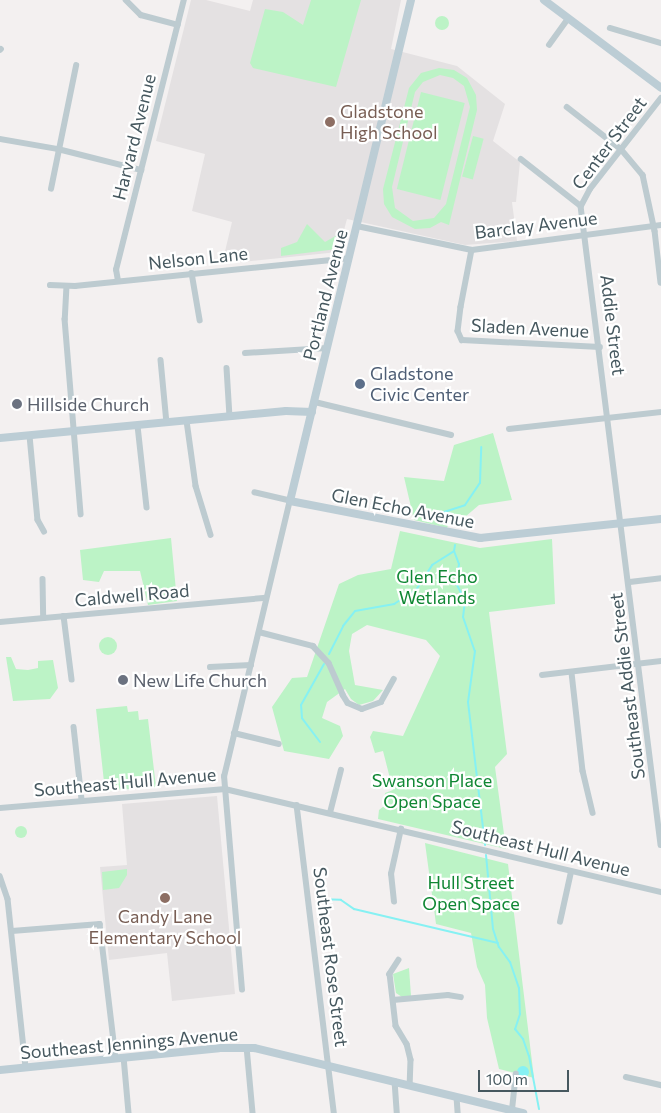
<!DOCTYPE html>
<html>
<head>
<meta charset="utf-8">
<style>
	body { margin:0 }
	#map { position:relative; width:661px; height:1113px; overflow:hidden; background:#f3f0f0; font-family:Commissioner,sans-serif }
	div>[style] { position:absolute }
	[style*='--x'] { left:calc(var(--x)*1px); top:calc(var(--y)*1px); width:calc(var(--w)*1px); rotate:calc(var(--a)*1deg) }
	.education>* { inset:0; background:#e4e1e2 }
	.green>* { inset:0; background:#bcf3c6; transform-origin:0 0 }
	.round { border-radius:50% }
	.water>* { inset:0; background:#86f1f3 }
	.stream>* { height:2px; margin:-1px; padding:0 1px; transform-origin:1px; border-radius:1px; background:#86f1f3 }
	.street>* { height:5.5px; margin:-2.75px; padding:0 2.75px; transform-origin:2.75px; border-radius:2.75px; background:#bdcbd0 }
	.secondary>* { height:8px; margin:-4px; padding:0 4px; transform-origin:4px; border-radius:4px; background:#bccdd5 }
	.dots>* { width:14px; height:14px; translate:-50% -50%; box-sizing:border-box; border:2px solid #fff; border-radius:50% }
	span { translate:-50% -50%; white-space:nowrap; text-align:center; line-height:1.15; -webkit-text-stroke:4.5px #fff; paint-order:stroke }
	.education-label { font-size:18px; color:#785e54 }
	.left { translate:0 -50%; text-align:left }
	.street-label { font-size:18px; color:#46585f }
	.service-label { font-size:18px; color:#4e5e75 }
	.worship-label { font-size:18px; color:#5b616d }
	.park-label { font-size:18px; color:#108734 }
	.scale { position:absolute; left:478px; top:1070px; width:91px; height:22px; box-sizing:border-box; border:2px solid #46585f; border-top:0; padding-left:6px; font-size:15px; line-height:18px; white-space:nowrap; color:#46585f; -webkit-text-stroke:4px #fff; paint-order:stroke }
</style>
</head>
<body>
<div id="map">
	<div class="education">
		<div style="clip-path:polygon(191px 0,206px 0,250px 11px,253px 0,401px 0,391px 49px,457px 66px,505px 104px,493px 141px,520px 162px,516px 202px,512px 202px,517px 241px,465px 245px,347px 219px,338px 252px,222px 264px,232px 222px,192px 211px,205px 154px,156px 141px)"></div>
		<div style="clip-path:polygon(217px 796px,235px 994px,172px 1001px,167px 953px,109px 960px,100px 867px,127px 865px,122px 804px)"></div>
	</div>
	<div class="green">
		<div style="clip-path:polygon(311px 0,361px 0,336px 87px,253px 68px,250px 63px,265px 9px,283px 12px,303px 25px)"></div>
		<div class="round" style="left:435px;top:16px;width:14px;height:14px"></div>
		<div style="clip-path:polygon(evenodd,439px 68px,454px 70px,467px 78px,476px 95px,477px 110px,449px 225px,441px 222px,430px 228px,415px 229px,392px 217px,384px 204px,383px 189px,409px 88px,421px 73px,439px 68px,440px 75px,453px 78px,464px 86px,470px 107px,446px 204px,434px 218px,413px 221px,395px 208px,392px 187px,415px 92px,423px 82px,440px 75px)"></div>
		<div style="left:421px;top:92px;width:45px;height:100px;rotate:14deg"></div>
		<div style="left:473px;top:136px;width:11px;height:42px;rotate:15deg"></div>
		<div style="clip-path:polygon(307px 224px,325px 242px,339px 234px,337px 249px,281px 256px,281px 248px,297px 242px)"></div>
		<div style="clip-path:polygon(493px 433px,512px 500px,479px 505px,465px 517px,452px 514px,447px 528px,414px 520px,404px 477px,444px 481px,454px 445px)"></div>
		<div style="clip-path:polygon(400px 531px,480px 548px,552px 539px,555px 604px,489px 612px,507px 754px,495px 767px,506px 849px,378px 819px,379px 810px,384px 806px,385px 793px,393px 790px,383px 751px,375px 753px,370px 737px,373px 731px,403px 736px,440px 656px,426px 640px,367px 625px,352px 634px,349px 651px,355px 685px,383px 690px,373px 701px,359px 705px,351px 699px,345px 689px,327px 702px,322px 718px,340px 726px,343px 736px,329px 759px,284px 751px,272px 707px,292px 678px,307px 677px,339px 584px,358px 575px,391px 569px)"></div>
		<div style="clip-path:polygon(171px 538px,177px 601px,148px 605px,140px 571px,104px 571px,99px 582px,83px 580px,80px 550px)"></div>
		<div class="round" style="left:99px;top:637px;width:18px;height:18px"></div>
		<div style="clip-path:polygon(6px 657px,11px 657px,16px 669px,28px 670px,38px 668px,38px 661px,53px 660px,58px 688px,50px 699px,13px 701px)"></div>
		<div style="clip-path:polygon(127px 706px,128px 712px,138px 711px,139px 720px,148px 719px,156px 787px,105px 791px,96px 709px)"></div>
		<div class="round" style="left:15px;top:826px;width:12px;height:12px"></div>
		<div style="clip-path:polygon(425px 843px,508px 864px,534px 1078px,499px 1069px,487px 1018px,485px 985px,477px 967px,471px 933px,436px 924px)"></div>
		<div style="clip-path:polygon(127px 869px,127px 875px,119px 888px,103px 890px,102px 872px)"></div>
		<div style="clip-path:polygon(409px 968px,411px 996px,402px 997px,396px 993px,393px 974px)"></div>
	</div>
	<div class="water">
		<div class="round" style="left:517px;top:1066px;width:12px;height:12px"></div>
	</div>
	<div class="stream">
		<div style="--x:441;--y:523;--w:11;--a:-75"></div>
		<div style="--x:444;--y:512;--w:22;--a:-18"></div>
		<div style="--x:465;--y:505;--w:27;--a:-56"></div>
		<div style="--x:480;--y:483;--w:36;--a:-88"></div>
		<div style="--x:455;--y:545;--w:6;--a:99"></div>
		<div style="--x:454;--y:551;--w:14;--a:69"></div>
		<div style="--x:459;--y:564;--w:19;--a:99"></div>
		<div style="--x:456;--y:583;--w:20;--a:63"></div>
		<div style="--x:465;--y:601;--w:16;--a:97"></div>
		<div style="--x:463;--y:617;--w:36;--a:71"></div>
		<div style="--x:475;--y:651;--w:51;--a:97.8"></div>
		<div style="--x:468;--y:702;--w:144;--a:83.2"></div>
		<div style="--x:329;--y:654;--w:31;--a:-63"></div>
		<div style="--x:343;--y:626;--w:19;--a:-51"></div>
		<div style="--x:355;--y:611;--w:40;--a:-10"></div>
		<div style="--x:394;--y:604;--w:26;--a:-32"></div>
		<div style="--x:416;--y:590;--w:30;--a:-57"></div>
		<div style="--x:432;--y:565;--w:26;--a:-32"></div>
		<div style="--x:320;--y:742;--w:30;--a:-127"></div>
		<div style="--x:302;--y:718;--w:13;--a:-94"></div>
		<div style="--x:301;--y:705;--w:47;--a:-60.7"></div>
		<div style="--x:486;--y:855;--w:74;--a:84.6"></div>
		<div style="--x:493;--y:929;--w:19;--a:72"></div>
		<div style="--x:499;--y:947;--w:19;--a:54"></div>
		<div style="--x:510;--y:962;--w:28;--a:71"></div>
		<div style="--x:519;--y:988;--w:26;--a:88"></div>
		<div style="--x:520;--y:1014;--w:16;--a:108"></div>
		<div style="--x:515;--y:1029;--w:13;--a:51"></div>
		<div style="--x:523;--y:1039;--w:18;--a:71"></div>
		<div style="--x:529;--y:1056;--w:54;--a:79.3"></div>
		<div style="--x:316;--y:899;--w:25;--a:2"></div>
		<div style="--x:341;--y:900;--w:16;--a:35"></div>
		<div style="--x:354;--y:909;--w:148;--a:13.3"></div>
	</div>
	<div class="street">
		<div style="--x:126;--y:0;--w:21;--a:45"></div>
		<div style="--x:141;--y:15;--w:38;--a:15"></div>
		<div style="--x:610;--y:28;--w:53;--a:16.4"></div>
		<div style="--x:549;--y:45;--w:32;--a:-54"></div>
		<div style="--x:0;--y:50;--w:1;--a:-45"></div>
		<div style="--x:567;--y:107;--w:68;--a:37.9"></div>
		<div style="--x:621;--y:149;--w:34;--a:50"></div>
		<div style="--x:643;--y:175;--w:57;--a:77.9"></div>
		<div style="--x:655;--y:231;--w:52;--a:83.4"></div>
		<div style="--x:0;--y:139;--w:59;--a:9.8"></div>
		<div style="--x:58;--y:149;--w:86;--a:14.2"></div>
		<div style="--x:521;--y:159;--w:76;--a:38.1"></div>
		<div style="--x:581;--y:206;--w:644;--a:82.86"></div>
		<div style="--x:51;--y:189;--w:126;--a:-78.5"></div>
		<div style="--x:581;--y:206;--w:19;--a:-62"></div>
		<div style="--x:590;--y:189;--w:115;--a:-52"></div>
		<div style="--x:357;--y:226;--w:117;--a:11.8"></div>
		<div style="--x:472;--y:250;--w:191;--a:-7.5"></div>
		<div style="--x:472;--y:250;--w:58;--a:100.9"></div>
		<div style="--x:461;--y:307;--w:24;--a:97"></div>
		<div style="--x:458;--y:331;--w:10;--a:66"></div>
		<div style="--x:462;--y:340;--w:138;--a:2.9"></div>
		<div style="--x:192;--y:273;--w:48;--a:80.3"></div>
		<div style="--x:118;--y:281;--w:11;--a:-100"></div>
		<div style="--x:116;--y:270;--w:278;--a:-75.9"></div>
		<div style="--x:50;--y:285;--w:25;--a:2"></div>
		<div style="--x:75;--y:286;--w:275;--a:-5.8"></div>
		<div style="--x:67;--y:286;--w:33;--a:93"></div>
		<div style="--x:65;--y:319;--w:196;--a:85.3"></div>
		<div style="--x:245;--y:353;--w:82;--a:-3.5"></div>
		<div style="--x:161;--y:360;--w:63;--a:84.6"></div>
		<div style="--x:227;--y:368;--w:49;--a:86.5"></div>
		<div style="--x:315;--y:402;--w:140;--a:13.6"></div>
		<div style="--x:187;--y:421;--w:66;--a:82.1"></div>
		<div style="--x:196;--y:486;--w:51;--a:73"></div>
		<div style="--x:138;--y:426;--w:82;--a:83.7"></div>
		<div style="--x:509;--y:429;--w:153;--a:-6.4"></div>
		<div style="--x:30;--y:436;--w:84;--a:84.6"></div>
		<div style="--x:38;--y:520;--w:13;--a:61"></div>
		<div style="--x:43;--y:579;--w:39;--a:89"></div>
		<div style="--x:630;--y:582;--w:31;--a:-7"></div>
		<div style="--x:64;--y:616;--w:64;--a:82.8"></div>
		<div style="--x:0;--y:622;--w:267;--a:-5.2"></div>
		<div style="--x:259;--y:632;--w:56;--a:14.5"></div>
		<div style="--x:313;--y:646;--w:23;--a:47"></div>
		<div style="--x:329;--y:663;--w:35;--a:66"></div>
		<div style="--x:343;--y:695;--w:9;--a:58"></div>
		<div style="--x:348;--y:703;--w:15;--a:23"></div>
		<div style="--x:362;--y:709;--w:20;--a:-20"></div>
		<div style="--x:381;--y:702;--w:26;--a:-61"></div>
		<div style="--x:210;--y:667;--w:41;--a:-2.8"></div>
		<div style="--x:572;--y:673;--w:99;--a:83.6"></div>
		<div style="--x:583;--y:771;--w:43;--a:76.6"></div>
		<div style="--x:542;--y:675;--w:120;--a:-6.7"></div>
		<div style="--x:74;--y:727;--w:72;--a:83.7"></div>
		<div style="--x:234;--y:733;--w:46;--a:13.7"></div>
		<div style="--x:297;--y:805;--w:310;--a:83.1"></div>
		<div style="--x:0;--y:808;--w:226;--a:-4.8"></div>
		<div style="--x:225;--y:789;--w:448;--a:13.3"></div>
		<div style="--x:330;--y:813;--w:44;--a:-75.7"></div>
		<div style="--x:0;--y:876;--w:24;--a:71"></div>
		<div style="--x:8;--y:899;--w:169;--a:83.9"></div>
		<div style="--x:394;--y:902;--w:28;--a:-96"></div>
		<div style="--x:391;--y:874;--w:46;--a:-77.5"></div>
		<div style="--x:560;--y:922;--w:51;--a:-77.6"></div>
		<div style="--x:12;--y:931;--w:88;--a:-4.5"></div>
		<div style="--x:100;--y:924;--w:135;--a:83.2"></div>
		<div style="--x:399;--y:960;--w:17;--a:123"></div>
		<div style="--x:390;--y:974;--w:52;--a:83.4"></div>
		<div style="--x:396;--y:1026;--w:21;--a:59"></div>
		<div style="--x:407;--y:1044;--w:16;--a:76"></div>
		<div style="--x:411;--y:1060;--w:25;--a:92"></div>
		<div style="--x:242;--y:990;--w:214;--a:-94.8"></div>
		<div style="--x:224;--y:777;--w:284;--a:-76.6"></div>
		<div style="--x:290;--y:501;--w:36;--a:-167"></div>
		<div style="--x:393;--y:1000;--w:55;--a:-5.2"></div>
		<div style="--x:448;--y:995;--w:13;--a:9"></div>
		<div style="--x:247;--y:1047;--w:66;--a:84.8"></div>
		<div style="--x:124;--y:1057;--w:56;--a:84.9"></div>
		<div style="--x:626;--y:1077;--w:36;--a:13"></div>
		<div style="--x:395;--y:1081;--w:32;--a:86"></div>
		<div style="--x:457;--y:1097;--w:16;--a:86"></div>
		<div style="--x:512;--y:1110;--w:36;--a:-84"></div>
	</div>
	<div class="secondary">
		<div style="--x:411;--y:0;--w:515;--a:103.58"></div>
		<div style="--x:290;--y:501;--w:194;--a:11"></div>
		<div style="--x:480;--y:538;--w:182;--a:-6"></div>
		<div style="--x:544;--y:0;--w:146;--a:36.9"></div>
		<div style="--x:0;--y:438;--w:287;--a:-5.4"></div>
		<div style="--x:286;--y:411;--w:26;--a:2"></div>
		<div style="--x:0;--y:1070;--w:220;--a:-5.7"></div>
		<div style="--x:219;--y:1048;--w:35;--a:0"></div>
		<div style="--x:254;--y:1048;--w:277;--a:13.6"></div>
	</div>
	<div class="dots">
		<div style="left:330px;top:122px;background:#8d6e63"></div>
		<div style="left:360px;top:384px;background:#5c6f8a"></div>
		<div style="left:17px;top:404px;background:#6b7280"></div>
		<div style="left:123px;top:680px;background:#6b7280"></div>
		<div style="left:165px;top:898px;background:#8d6e63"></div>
	</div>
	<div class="education-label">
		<span class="left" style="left:340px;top:122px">Gladstone<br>High School</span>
		<span style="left:165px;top:927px">Candy Lane<br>Elementary School</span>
	</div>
	<div class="street-label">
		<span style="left:134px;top:137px;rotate:-76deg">Harvard Avenue</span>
		<span style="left:609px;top:143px;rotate:-53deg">Center Street</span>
		<span style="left:536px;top:225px;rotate:-7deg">Barclay Avenue</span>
		<span style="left:198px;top:258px;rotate:-6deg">Nelson Lane</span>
		<span style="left:325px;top:295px;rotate:-76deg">Portland Avenue</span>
		<span style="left:613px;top:325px;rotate:83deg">Addie Street</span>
		<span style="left:530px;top:328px;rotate:3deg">Sladen Avenue</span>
		<span style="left:403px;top:508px;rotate:11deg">Glen Echo Avenue</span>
		<span style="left:132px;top:595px;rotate:-5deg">Caldwell Road</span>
		<span style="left:627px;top:686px;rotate:-97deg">Southeast Addie Street</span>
		<span style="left:125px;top:782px;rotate:-5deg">Southeast Hull Avenue</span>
		<span style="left:541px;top:848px;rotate:14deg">Southeast Hull Avenue</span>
		<span style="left:331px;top:957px;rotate:83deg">Southeast Rose Street</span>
		<span style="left:129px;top:1043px;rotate:-5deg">Southeast Jennings Avenue</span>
	</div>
	<div class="service-label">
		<span class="left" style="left:370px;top:384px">Gladstone<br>Civic Center</span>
	</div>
	<div class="worship-label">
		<span class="left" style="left:27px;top:404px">Hillside Church</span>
		<span class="left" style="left:133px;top:680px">New Life Church</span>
	</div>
	<div class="park-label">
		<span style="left:437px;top:587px">Glen Echo<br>Wetlands</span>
		<span style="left:432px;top:791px">Swanson Place<br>Open Space</span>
		<span style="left:471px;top:893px">Hull Street<br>Open Space</span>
	</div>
	<div class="scale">100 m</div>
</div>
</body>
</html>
